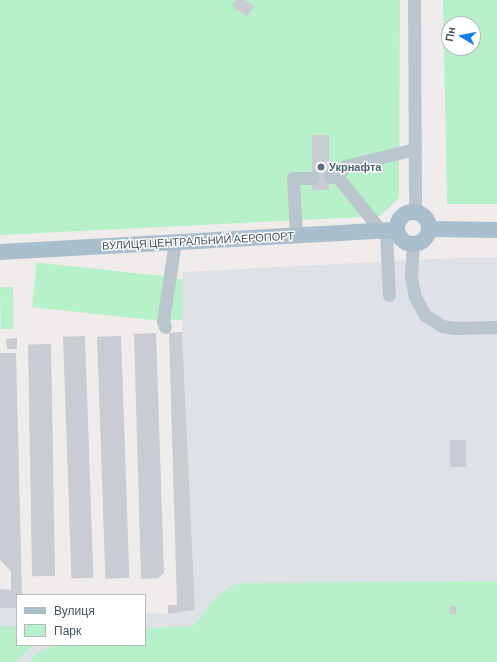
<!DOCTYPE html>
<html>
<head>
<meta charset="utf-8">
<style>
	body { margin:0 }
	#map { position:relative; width:497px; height:662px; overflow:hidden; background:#f0ecec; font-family:Barlow,sans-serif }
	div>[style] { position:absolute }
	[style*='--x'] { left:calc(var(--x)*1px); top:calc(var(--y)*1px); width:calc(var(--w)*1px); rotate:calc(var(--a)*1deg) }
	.airport>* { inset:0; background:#dee1e5 }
	.green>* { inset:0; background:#b6f1c9; transform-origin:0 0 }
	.building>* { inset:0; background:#c9ccd2; transform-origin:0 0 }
	.minor>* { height:13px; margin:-6.5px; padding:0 6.5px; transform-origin:6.5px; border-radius:6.5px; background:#bac6cd }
	.major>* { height:16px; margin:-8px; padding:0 8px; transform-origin:8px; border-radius:8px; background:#aabfce }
	.major>.ring { margin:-8px; padding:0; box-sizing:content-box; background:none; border:16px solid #aabfce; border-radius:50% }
	.dots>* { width:11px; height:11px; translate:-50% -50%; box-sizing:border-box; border:2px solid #fff; border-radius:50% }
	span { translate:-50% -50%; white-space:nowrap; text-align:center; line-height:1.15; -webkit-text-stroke:3px #fff; paint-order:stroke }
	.service-label { font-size:11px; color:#4e5e75; font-weight:700 }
	.left { translate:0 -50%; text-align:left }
	.street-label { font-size:11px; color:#44525b }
	.legend { position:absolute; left:16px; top:594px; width:130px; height:52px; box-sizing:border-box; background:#fff; border:1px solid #b4babd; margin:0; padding:5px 7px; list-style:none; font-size:12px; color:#44525b }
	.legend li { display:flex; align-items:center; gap:8px; height:20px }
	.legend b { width:20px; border:1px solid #b4babd }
	.north { position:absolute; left:441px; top:16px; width:40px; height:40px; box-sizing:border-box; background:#fff; border:1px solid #b4babd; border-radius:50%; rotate:280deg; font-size:11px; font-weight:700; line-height:16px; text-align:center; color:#44525b }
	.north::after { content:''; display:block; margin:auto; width:14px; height:18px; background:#0c7dea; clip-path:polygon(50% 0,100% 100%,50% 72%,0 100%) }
</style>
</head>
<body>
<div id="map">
	<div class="airport">
		<div style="clip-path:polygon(455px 258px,497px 258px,497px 662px,0 662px,0 608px,17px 608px,17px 645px,145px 645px,145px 613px,168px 614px,195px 610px,182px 332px,183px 272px)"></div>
	</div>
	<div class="green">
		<div style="clip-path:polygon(0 0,400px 0,399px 198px,380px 216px,0 235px)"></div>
		<div style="clip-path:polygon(evenodd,443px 0,497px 0,497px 204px,447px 204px,443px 0,449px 24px,473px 24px,473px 48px,449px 48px,449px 24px)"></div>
		<div style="left:164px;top:276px;width:45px;height:128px;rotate:96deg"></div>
		<div style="clip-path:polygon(172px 279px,183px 279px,182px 320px,168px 320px)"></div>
		<div style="left:13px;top:287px;width:42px;height:13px;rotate:89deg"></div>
		<div style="clip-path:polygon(497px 581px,497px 662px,31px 662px,35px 654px,56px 645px,145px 645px,145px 628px,192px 627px,216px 598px,229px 587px,242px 583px)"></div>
		<div style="clip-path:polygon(0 626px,17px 627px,17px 645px,34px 645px,15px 662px,0 662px)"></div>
	</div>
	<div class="building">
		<div style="clip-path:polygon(236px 0,245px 0,254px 6px,247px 17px,232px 6px)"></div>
		<div style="left:312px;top:135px;width:17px;height:55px"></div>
		<div style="clip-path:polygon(182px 332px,195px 610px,168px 614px,168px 605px,177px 605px,169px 333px)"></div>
		<div style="clip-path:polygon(156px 333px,164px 573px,158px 578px,141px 579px,134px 334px)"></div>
		<div style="left:85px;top:336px;width:242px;height:22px;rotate:88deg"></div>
		<div style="left:121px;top:336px;width:242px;height:24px;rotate:88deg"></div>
		<div style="clip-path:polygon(17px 338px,17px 349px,7px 349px,6px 339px)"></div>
		<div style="left:51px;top:344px;width:232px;height:23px;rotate:89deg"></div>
		<div style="clip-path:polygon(0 353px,16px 353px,22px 595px,17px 595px,17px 608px,0 608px,0 589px,11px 590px,11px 571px,0 560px)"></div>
		<div style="left:450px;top:440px;width:16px;height:27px"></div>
		<div style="clip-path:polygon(450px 606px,456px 606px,456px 614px,449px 614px)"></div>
	</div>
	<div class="minor">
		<div style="--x:414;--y:0;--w:212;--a:89.7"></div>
		<div style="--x:337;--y:176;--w:70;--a:51.3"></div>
		<div style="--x:330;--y:177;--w:7;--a:-8"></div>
		<div style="--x:337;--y:176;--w:13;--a:-51"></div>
		<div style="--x:345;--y:166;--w:72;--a:-13.7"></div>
		<div style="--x:386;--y:230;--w:65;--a:87.4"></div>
		<div style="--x:296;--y:235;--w:57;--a:-93"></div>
		<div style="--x:293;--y:178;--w:20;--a:0"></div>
		<div style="--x:413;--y:245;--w:32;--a:94"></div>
		<div style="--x:411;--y:277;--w:20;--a:79"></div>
		<div style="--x:415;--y:297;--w:21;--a:61"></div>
		<div style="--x:425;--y:315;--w:20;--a:33"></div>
		<div style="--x:442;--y:326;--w:12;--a:9"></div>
		<div style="--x:454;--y:328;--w:43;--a:-1.3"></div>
		<div style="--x:165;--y:327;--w:6;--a:-108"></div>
		<div style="--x:163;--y:321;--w:80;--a:-81.4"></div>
	</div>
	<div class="major">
		<div class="ring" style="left:397px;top:212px;width:16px;height:16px"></div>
		<div style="--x:430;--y:229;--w:67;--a:0.9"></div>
		<div style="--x:0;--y:252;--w:398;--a:-3.2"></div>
	</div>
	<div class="dots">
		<div style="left:321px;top:167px;background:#5c6f8a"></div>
	</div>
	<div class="service-label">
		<span class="left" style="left:329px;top:167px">Укрнафта</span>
	</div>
	<div class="street-label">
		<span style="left:198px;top:241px;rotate:-3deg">ВУЛИЦЯ ЦЕНТРАЛЬНИЙ АЕРОПОРТ</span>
	</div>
	<ul class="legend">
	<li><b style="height:5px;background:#aabfce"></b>Вулиця</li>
	<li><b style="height:11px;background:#b6f1c9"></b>Парк</li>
	</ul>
	<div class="north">Пн</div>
</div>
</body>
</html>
